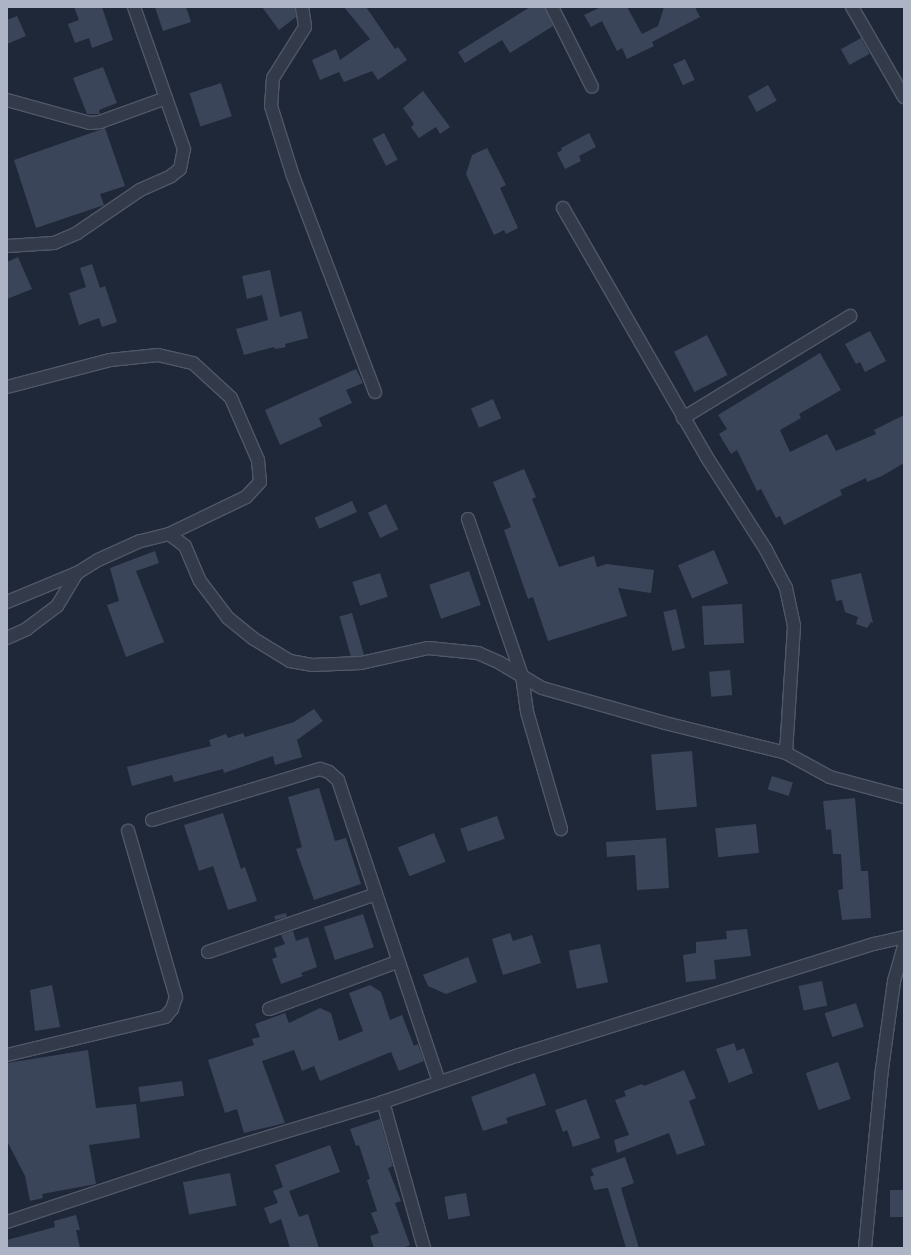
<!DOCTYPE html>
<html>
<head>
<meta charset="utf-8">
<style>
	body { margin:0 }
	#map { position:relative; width:911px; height:1255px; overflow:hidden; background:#1f2839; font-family:"PT Sans",sans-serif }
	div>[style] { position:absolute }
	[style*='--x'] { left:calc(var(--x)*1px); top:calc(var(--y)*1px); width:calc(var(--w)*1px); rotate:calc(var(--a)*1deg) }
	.building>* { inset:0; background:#3b4559; transform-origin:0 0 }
	.roads { filter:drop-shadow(1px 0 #505767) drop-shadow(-1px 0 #505767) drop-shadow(0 1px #505767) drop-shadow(0 -1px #505767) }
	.minor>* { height:12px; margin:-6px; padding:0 6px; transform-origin:6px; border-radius:6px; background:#333a49 }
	span { translate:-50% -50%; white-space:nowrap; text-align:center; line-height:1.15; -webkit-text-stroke:3px #181f2e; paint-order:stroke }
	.frame { position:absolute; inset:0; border:8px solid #adb4c6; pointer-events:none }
</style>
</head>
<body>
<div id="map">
	<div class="building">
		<div style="clip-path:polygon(74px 7px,102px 7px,113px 40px,92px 48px,89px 38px,75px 43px,68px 24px,79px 20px)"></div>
		<div style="clip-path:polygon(155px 7px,186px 7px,191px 22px,163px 31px)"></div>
		<div style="clip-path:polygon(262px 7px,295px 7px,296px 17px,279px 30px)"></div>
		<div style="clip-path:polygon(344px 7px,366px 7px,395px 49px,398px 47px,407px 60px,378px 80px,372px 71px,344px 82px,339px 72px,320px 80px,312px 60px,336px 49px,340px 60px,370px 39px)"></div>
		<div style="clip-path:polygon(530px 7px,545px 7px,553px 26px,510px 53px,502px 40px,465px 63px,458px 52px)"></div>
		<div style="clip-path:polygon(601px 7px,627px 7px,642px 34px,658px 26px,664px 7px,695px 7px,700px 17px,652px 42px,654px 46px,627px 59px,622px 48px,617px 51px,602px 21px,591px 27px,584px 15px)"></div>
		<div style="clip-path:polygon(17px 16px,26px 36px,7px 44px,7px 20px)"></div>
		<div style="left:861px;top:38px;width:18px;height:23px;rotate:61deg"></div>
		<div style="left:685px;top:59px;width:23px;height:13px;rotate:65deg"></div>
		<div style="clip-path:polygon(103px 67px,117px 103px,99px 110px,100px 114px,87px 114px,73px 78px)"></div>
		<div style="left:221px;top:83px;width:35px;height:33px;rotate:72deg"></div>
		<div style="left:768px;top:85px;width:18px;height:23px;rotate:61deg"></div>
		<div style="clip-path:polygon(423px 91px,450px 127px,440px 134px,436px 127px,419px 138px,411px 127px,414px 124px,403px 108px)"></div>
		<div style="clip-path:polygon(105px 128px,125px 186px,100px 194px,104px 205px,36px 228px,14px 160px)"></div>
		<div style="left:384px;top:133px;width:30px;height:13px;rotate:63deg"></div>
		<div style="clip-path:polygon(589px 133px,596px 147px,579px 156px,581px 161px,565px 169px,557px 153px,562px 150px,561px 148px)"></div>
		<div style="clip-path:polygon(487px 148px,506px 185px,500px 188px,518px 228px,506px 234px,504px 230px,494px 235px,466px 174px,472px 155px)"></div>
		<div style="clip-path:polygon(18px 257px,32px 289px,7px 299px,7px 262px)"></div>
		<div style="clip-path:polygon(92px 264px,100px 288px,105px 286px,117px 322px,102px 327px,99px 318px,79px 325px,69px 293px,86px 287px,80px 268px)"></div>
		<div style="clip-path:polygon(270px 270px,280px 317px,301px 311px,308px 338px,285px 344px,286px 347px,275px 349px,274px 347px,244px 355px,236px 329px,268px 320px,262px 295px,247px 299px,242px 276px)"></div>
		<div style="clip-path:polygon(870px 331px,886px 361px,865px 372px,860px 362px,856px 364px,845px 344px)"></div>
		<div style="left:707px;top:335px;width:45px;height:37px;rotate:63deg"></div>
		<div style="clip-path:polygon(820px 353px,841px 390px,799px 414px,801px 418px,780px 430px,790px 452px,827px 434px,836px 451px,876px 434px,874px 430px,904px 415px,904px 463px,882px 476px,867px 482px,866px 478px,840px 490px,842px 495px,784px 525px,780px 516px,776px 518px,761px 489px,757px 491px,737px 450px,731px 454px,719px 434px,727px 429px,718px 415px)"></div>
		<div style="clip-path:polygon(356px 369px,363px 383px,346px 390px,352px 403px,319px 418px,322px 426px,280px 445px,265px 410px)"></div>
		<div style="left:493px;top:399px;width:21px;height:24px;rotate:67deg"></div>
		<div style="clip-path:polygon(524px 469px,536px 497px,532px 499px,559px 567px,594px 556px,597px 567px,607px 564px,654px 570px,651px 593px,618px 588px,627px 616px,548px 641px,533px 597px,528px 599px,504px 530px,511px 527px,493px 482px)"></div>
		<div style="left:352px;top:501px;width:12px;height:41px;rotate:66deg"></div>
		<div style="left:386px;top:504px;width:28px;height:20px;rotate:64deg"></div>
		<div style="left:714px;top:550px;width:36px;height:39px;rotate:67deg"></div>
		<div style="clip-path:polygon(155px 551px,159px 563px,136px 571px,164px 642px,126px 657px,107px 605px,119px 601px,110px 568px)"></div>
		<div style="left:469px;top:571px;width:36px;height:42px;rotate:71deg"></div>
		<div style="left:380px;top:573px;width:25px;height:29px;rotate:72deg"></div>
		<div style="clip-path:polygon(861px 573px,873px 623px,871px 622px,867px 628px,856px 624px,858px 617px,845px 612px,842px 600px,836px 601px,831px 580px)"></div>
		<div style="left:742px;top:604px;width:39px;height:40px;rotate:87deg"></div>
		<div style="left:676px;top:609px;width:40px;height:13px;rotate:77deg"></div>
		<div style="left:352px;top:613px;width:44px;height:13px;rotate:74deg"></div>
		<div style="left:730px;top:670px;width:25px;height:21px;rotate:85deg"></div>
		<div style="clip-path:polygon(314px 709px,323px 721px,297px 740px,302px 757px,275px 765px,273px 756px,224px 773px,223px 769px,174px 782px,172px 775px,132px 786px,127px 767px,211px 746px,209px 740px,226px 734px,228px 738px,243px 733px,245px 737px,294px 722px)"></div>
		<div style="left:692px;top:751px;width:56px;height:41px;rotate:85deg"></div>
		<div style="left:772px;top:776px;width:22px;height:14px;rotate:18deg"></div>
		<div style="clip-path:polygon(319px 788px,335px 841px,346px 838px,361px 884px,314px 900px,296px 849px,302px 847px,288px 797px)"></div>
		<div style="clip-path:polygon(855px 798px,861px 871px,868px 871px,871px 918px,842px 920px,838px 890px,843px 889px,841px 854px,833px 854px,831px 829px,826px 830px,823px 801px)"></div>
		<div style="clip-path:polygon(223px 813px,241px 869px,245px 867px,257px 901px,228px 910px,213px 866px,199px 871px,184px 825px)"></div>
		<div style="left:497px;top:816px;width:24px;height:39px;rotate:71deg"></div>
		<div style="left:756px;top:824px;width:29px;height:41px;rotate:84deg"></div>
		<div style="left:434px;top:833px;width:31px;height:39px;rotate:68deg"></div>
		<div style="clip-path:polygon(666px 838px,669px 888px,637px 890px,635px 855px,607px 857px,606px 842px)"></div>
		<div style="left:286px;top:913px;width:4px;height:12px;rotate:76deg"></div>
		<div style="left:363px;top:914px;width:35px;height:41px;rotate:72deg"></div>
		<div style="clip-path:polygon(747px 929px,751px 956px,714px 960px,716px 979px,686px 982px,683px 955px,696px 953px,696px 942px,727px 939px,726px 931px)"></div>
		<div style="clip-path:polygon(293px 931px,296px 941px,308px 937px,317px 967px,301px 973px,303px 976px,281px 984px,272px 959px,277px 957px,274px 948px,285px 944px,281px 935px)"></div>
		<div style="clip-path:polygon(510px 933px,513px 941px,532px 935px,541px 963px,503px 975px,492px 939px)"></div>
		<div style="left:600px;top:944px;width:39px;height:32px;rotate:78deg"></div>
		<div style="clip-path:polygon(468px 957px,477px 982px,446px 994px,428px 986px,423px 975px)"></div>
		<div style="left:822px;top:981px;width:25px;height:24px;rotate:78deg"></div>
		<div style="clip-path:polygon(52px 985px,60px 1027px,35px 1031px,30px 990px)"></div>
		<div style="clip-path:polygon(370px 985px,381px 992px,390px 1020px,402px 1015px,414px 1046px,418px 1044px,424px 1061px,399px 1071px,391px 1052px,320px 1081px,314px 1066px,302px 1071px,294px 1050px,262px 1061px,285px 1123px,244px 1133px,237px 1109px,225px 1113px,208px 1060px,254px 1045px,252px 1039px,260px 1037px,255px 1024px,285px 1013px,289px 1023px,320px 1008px,331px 1013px,339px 1041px,363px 1031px,349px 993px)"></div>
		<div style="left:856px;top:1003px;width:25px;height:33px;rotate:72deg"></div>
		<div style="clip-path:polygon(734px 1043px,737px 1051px,744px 1048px,753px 1073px,729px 1083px,716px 1049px)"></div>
		<div style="clip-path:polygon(88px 1050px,96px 1108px,136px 1104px,140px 1138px,89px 1145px,96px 1184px,42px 1194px,43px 1198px,30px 1201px,25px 1176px,7px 1141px,7px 1063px)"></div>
		<div style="left:838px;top:1062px;width:39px;height:34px;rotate:71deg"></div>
		<div style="clip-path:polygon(684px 1070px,696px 1098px,689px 1101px,705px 1145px,677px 1155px,669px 1133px,617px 1153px,614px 1140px,629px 1135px,615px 1100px,626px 1096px,624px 1091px,642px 1084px,644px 1086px)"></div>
		<div style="clip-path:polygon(535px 1073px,546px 1105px,506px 1118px,508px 1123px,483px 1131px,471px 1097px)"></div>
		<div style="left:182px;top:1081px;width:15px;height:44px;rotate:82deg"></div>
		<div style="clip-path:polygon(586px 1099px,600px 1138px,573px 1147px,567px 1130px,563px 1132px,555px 1110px)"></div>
		<div style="clip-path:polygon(380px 1119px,393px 1166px,388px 1168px,401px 1201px,395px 1203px,410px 1245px,403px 1248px,374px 1248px,370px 1236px,379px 1233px,371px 1213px,377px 1211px,367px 1180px,370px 1179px,359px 1145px,356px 1146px,350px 1129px)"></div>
		<div style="clip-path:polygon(330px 1145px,340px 1172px,289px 1191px,299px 1217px,308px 1214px,319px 1248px,290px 1248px,281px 1219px,270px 1224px,264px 1208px,278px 1203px,273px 1191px,283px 1187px,275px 1165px)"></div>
		<div style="clip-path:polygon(625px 1157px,634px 1183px,621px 1188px,639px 1248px,626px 1248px,608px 1188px,594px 1190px,590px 1177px,594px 1175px,591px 1169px)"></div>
		<div style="left:230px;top:1173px;width:33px;height:48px;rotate:79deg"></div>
		<div style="left:890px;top:1190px;width:14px;height:27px"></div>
		<div style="left:466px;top:1193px;width:23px;height:22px;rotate:80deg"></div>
		<div style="clip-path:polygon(76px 1215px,80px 1230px,76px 1230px,80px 1248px,7px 1248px,7px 1240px,55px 1227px,54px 1221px)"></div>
	</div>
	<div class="roads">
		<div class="minor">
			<div style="--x:302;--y:7;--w:20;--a:81"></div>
			<div style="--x:305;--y:27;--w:60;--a:122.1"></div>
			<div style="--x:273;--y:78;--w:28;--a:94"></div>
			<div style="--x:271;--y:106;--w:73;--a:72.6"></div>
			<div style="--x:293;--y:176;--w:231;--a:69.2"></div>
			<div style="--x:552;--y:7;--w:89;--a:63.4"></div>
			<div style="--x:852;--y:7;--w:104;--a:60"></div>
			<div style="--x:7;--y:100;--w:86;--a:15.5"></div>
			<div style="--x:90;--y:123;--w:10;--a:-6"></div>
			<div style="--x:100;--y:122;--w:70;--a:-20"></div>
			<div style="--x:563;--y:208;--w:286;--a:60"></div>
			<div style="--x:706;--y:456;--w:112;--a:57.4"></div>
			<div style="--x:766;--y:550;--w:43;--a:62.2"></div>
			<div style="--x:786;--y:588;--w:39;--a:78"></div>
			<div style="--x:794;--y:626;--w:127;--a:93.6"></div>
			<div style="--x:7;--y:246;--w:47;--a:-3.7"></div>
			<div style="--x:54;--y:243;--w:25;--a:-23"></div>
			<div style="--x:77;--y:233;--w:76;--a:-34.3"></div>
			<div style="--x:140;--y:190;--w:34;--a:-24"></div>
			<div style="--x:171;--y:176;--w:11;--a:-38"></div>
			<div style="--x:180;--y:169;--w:20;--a:-79"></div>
			<div style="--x:184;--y:149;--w:151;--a:-109.4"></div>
			<div style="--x:7;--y:387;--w:106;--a:-14.7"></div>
			<div style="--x:110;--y:360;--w:48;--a:-5.9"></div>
			<div style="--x:158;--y:355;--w:36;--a:13"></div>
			<div style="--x:193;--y:363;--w:52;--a:42.6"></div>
			<div style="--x:231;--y:398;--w:68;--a:66.5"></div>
			<div style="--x:258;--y:460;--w:22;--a:85"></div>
			<div style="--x:260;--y:482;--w:21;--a:133"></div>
			<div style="--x:246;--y:497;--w:85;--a:154.3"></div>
			<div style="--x:169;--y:534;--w:30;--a:166"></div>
			<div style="--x:140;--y:541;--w:46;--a:155.7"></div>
			<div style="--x:98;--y:560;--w:25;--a:148"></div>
			<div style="--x:77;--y:573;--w:39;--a:121"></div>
			<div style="--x:57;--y:606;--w:38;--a:143"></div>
			<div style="--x:27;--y:629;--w:22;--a:156"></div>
			<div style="--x:683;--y:418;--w:196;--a:-31.4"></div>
			<div style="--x:468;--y:519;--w:166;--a:71"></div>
			<div style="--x:522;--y:676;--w:36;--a:82"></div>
			<div style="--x:527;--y:712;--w:122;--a:73.8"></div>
			<div style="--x:169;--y:534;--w:20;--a:37"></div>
			<div style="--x:185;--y:546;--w:38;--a:67"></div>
			<div style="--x:200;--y:581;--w:46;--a:52.9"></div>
			<div style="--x:228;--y:618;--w:33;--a:39"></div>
			<div style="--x:254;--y:639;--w:42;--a:31.4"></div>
			<div style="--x:290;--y:661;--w:22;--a:10"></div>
			<div style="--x:312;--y:665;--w:49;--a:-2.3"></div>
			<div style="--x:361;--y:663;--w:69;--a:-12.6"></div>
			<div style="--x:428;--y:648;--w:50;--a:5.7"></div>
			<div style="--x:478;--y:653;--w:24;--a:24"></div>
			<div style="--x:500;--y:663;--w:49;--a:30.8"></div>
			<div style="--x:542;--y:688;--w:128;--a:15.9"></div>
			<div style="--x:665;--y:723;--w:125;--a:13.9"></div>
			<div style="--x:786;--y:753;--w:50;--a:28.6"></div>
			<div style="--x:830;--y:777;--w:77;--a:15.1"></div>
			<div style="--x:7;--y:602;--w:76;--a:-22.5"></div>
			<div style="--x:152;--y:820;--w:176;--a:-16.9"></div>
			<div style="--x:320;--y:769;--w:9;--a:18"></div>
			<div style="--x:329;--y:772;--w:12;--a:42"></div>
			<div style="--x:338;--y:780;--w:318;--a:71.5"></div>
			<div style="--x:208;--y:952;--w:176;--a:-19"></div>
			<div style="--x:269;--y:1009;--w:136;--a:-20.2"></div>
			<div style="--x:7;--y:1055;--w:163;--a:-13.5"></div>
			<div style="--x:165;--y:1017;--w:11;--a:-49"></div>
			<div style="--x:172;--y:1009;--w:13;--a:-72"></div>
			<div style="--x:176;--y:997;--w:173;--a:-106.1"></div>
			<div style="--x:383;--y:1102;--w:152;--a:74.3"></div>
			<div style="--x:7;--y:1222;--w:202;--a:-18.4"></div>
			<div style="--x:199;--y:1158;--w:192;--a:-16.9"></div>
			<div style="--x:383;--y:1102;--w:141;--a:-19.1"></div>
			<div style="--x:516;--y:1056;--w:375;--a:-17.4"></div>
			<div style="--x:874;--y:944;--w:31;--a:-13"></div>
			<div style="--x:865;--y:1248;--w:180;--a:-84.6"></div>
			<div style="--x:882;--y:1069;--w:89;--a:-82.2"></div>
			<div style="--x:894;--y:981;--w:36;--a:-74"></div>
		</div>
	</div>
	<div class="frame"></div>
</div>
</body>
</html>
